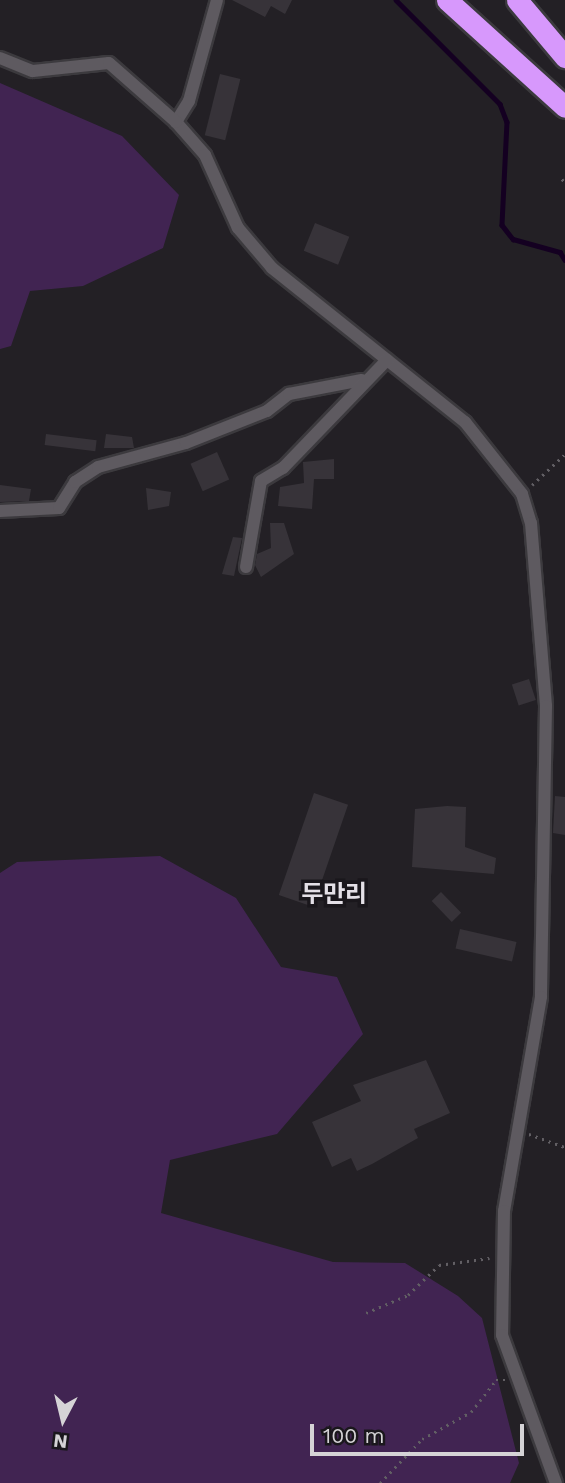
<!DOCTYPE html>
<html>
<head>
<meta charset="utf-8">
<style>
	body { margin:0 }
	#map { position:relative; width:565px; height:1483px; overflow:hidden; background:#232025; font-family:"Work Sans","Noto Sans KR",sans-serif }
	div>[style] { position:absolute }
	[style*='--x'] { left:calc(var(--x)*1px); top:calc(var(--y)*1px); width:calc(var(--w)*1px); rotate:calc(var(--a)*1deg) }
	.green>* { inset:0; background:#412452 }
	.stream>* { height:4.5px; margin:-2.25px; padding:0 2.25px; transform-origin:2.25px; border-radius:2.25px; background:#140021 }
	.building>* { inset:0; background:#373339; transform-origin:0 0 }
	.path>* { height:2.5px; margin-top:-1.25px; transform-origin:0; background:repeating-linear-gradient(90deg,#625f64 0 2px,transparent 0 7px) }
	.roads { filter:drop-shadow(2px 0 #3c3a3e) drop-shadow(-2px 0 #3c3a3e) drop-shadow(0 2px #3c3a3e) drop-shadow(0 -2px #3c3a3e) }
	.street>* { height:12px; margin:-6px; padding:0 6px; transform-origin:6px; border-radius:6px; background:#5e5a60 }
	.highway>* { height:21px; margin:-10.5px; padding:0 10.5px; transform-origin:10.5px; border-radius:10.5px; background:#d798fc }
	span { translate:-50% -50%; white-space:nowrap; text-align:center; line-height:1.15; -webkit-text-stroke:7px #1a171c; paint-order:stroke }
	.quarter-label { font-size:24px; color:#e4e0e7; font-weight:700 }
	.north { position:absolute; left:28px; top:1385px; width:70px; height:70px; -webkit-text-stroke:5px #1a171c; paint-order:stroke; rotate:187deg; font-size:19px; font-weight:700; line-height:28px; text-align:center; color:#d5d3d6 }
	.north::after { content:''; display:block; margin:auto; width:24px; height:32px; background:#d5d3d6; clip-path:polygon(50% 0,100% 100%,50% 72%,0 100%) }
	.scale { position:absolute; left:310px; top:1424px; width:214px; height:32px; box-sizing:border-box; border:4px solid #d5d3d6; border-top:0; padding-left:9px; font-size:21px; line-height:24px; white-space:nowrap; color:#d5d3d6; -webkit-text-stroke:5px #1a171c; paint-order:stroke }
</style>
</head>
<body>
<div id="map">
	<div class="green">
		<div style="clip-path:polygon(0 83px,122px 136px,179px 195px,163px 248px,83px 286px,30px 291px,11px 346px,0 349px)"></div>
		<div style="clip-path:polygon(160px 856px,236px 898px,281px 967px,337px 977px,363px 1034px,277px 1134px,170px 1160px,161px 1213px,333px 1262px,405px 1263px,458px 1296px,482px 1318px,519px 1463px,510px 1483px,0 1483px,0 873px,17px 862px)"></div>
	</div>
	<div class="stream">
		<div style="--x:396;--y:0;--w:147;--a:45"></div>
		<div style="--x:500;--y:104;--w:19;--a:69"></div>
		<div style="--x:507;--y:122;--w:103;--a:92.8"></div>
		<div style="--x:502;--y:225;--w:18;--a:52"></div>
		<div style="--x:513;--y:239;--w:49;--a:15.5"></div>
		<div style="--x:560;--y:252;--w:9;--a:58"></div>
	</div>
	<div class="building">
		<div style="clip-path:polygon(232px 0,292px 0,285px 14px,271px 6px,265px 17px)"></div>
		<div style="left:220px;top:74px;width:21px;height:63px;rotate:14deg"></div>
		<div style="left:315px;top:223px;width:37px;height:30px;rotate:22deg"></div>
		<div style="left:46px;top:434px;width:51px;height:11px;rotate:7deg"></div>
		<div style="clip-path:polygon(106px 434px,132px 437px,134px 448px,104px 448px)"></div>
		<div style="left:217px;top:452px;width:30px;height:29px;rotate:66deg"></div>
		<div style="clip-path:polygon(334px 459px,334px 479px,314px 479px,312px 509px,278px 506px,280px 487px,304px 483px,303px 462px)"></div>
		<div style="clip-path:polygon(0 485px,31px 489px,29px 501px,0 502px)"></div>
		<div style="clip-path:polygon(146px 488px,171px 492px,169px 506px,148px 510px)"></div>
		<div style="clip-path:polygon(270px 523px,284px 523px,294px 554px,261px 577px,255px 565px,257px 554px,271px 548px)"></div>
		<div style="clip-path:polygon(233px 537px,242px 538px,234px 576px,222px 574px)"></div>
		<div style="left:529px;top:679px;width:22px;height:18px;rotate:72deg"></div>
		<div style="left:314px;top:793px;width:36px;height:108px;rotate:19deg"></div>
		<div style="clip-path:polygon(555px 796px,565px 797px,565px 835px,553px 833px)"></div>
		<div style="clip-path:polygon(447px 806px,466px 807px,465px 847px,496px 858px,494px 874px,412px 867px,415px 809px)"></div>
		<div style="left:441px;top:892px;width:29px;height:13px;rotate:46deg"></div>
		<div style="left:460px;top:929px;width:58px;height:20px;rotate:13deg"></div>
		<div style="clip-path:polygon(426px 1060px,450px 1113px,414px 1129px,418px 1138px,372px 1164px,357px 1171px,351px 1158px,332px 1167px,312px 1122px,361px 1101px,353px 1085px)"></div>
	</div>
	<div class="path">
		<div style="--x:562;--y:179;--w:4;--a:45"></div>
		<div style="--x:532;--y:485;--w:45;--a:-43.2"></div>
		<div style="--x:529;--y:1134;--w:38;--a:20"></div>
		<div style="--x:366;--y:1313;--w:46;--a:-23.2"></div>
		<div style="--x:408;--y:1295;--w:43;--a:-44.1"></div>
		<div style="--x:439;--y:1265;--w:51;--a:-7.8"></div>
		<div style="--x:380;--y:1483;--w:61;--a:-46.3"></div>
		<div style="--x:422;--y:1439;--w:56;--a:-28.9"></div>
		<div style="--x:471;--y:1412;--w:41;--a:-52"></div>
		<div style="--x:496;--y:1380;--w:10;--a:0"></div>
	</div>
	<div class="roads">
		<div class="street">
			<div style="--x:217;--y:0;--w:105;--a:105.5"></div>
			<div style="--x:189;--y:101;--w:25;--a:122"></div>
			<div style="--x:176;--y:122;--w:44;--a:48.7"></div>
			<div style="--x:205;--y:155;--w:80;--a:65.7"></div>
			<div style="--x:238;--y:228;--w:52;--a:49.6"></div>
			<div style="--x:272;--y:268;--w:247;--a:38.6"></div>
			<div style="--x:465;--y:422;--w:92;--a:51.6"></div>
			<div style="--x:522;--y:494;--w:30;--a:73"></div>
			<div style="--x:531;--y:523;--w:184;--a:85.3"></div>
			<div style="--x:546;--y:706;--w:291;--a:91"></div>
			<div style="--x:541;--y:997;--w:217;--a:99.8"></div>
			<div style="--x:504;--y:1211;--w:124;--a:90.9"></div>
			<div style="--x:502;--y:1335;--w:158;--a:70"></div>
			<div style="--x:0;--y:58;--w:35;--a:22"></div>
			<div style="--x:33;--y:71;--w:76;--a:-6"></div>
			<div style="--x:109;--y:63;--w:89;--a:41.4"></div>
			<div style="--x:0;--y:511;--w:59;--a:-2.9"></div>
			<div style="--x:59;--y:508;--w:31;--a:-58"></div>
			<div style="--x:75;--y:482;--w:27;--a:-33"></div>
			<div style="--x:98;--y:467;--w:91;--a:-15.3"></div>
			<div style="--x:186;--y:443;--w:87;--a:-21.6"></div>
			<div style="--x:267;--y:411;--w:28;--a:-38"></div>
			<div style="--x:289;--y:394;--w:74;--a:-10.9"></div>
			<div style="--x:246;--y:567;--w:87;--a:-80.1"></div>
			<div style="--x:261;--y:481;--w:26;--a:-31"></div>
			<div style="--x:283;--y:468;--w:150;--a:-46.1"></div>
		</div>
		<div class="highway">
			<div style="--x:447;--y:0;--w:159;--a:42.2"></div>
			<div style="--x:517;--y:0;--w:75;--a:49.9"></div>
		</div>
	</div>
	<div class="quarter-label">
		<span style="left:334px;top:895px">두만리</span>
	</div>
	<div class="north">N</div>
	<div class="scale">100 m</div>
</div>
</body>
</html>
